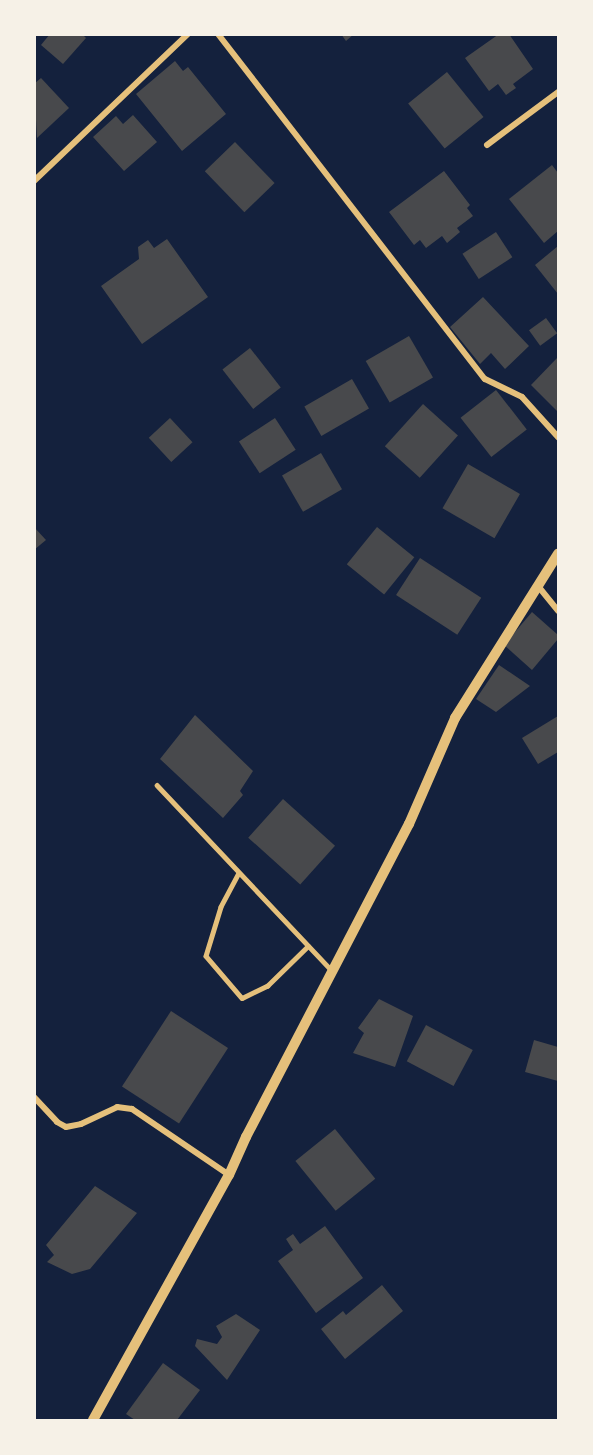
<!DOCTYPE html>
<html>
<head>
<meta charset="utf-8">
<style>
	body { margin:0 }
	#map { position:relative; width:593px; height:1455px; overflow:hidden; background:#14213d; font-family:"Fira Sans Condensed",sans-serif }
	div>[style] { position:absolute }
	[style*='--x'] { left:calc(var(--x)*1px); top:calc(var(--y)*1px); width:calc(var(--w)*1px); rotate:calc(var(--a)*1deg) }
	.building>* { inset:0; background:#48494c; transform-origin:0 0 }
	.service>* { height:4.5px; margin:-2.25px; padding:0 2.25px; transform-origin:2.25px; border-radius:2.25px; background:#e5c07b }
	.minor>* { height:6px; margin:-3px; padding:0 3px; transform-origin:3px; border-radius:3px; background:#e5c07b }
	.tertiary>* { height:10px; margin:-5px; padding:0 5px; transform-origin:5px; border-radius:5px; background:#e5c07b }
	span { translate:-50% -50%; white-space:nowrap; text-align:center; line-height:1.15; -webkit-text-stroke:6px #f6f1e7; paint-order:stroke }
	.frame { position:absolute; inset:0; border:36px solid #f6f1e7; pointer-events:none }
</style>
</head>
<body>
<div id="map">
	<div class="building">
		<div style="clip-path:polygon(50px 34px,82px 34px,86px 38px,63px 64px,41px 45px)"></div>
		<div style="clip-path:polygon(341px 34px,354px 34px,346px 41px)"></div>
		<div style="clip-path:polygon(499px 34px,509px 34px,533px 69px,513px 84px,516px 88px,506px 95px,498px 84px,489px 91px,465px 58px)"></div>
		<div style="clip-path:polygon(175px 61px,183px 71px,188px 67px,226px 114px,182px 151px,136px 94px)"></div>
		<div style="left:447px;top:72px;width:58px;height:50px;rotate:51deg"></div>
		<div style="clip-path:polygon(41px 78px,69px 108px,37px 138px,34px 84px)"></div>
		<div style="clip-path:polygon(133px 115px,157px 142px,124px 171px,93px 137px,116px 116px,123px 124px)"></div>
		<div style="left:235px;top:142px;width:57px;height:42px;rotate:46deg"></div>
		<div style="clip-path:polygon(552px 165px,558px 173px,558px 231px,544px 243px,509px 199px)"></div>
		<div style="clip-path:polygon(444px 171px,470px 205px,467px 208px,473px 216px,457px 228px,460px 232px,447px 243px,442px 236px,426px 248px,420px 240px,414px 245px,389px 212px)"></div>
		<div style="left:496px;top:232px;width:30px;height:40px;rotate:57deg"></div>
		<div style="clip-path:polygon(167px 239px,208px 297px,142px 344px,101px 286px,139px 259px,138px 247px,148px 240px,154px 248px)"></div>
		<div style="clip-path:polygon(558px 246px,558px 294px,535px 265px)"></div>
		<div style="clip-path:polygon(483px 297px,529px 346px,505px 369px,491px 353px,480px 364px,450px 327px)"></div>
		<div style="left:546px;top:318px;width:19px;height:21px;rotate:54deg"></div>
		<div style="left:409px;top:336px;width:48px;height:50px;rotate:60deg"></div>
		<div style="left:250px;top:348px;width:50px;height:35px;rotate:52deg"></div>
		<div style="clip-path:polygon(558px 357px,558px 412px,531px 385px)"></div>
		<div style="left:352px;top:379px;width:34px;height:55px;rotate:60deg"></div>
		<div style="left:496px;top:390px;width:50px;height:45px;rotate:52deg"></div>
		<div style="left:423px;top:404px;width:47px;height:57px;rotate:42deg"></div>
		<div style="left:170px;top:418px;width:33px;height:29px;rotate:47deg"></div>
		<div style="left:275px;top:418px;width:38px;height:43px;rotate:57deg"></div>
		<div style="left:321px;top:453px;width:42px;height:45px;rotate:60deg"></div>
		<div style="left:468px;top:464px;width:60px;height:51px;rotate:30deg"></div>
		<div style="clip-path:polygon(34px 527px,46px 540px,34px 550px)"></div>
		<div style="left:377px;top:527px;width:48px;height:48px;rotate:39deg"></div>
		<div style="left:420px;top:558px;width:73px;height:44px;rotate:33deg"></div>
		<div style="clip-path:polygon(532px 612px,558px 635px,558px 639px,532px 670px,504px 645px)"></div>
		<div style="clip-path:polygon(499px 665px,530px 686px,496px 712px,476px 699px)"></div>
		<div style="clip-path:polygon(195px 715px,253px 771px,240px 791px,243px 795px,223px 818px,160px 759px)"></div>
		<div style="clip-path:polygon(558px 716px,558px 752px,538px 764px,522px 738px)"></div>
		<div style="left:283px;top:799px;width:70px;height:52px;rotate:42deg"></div>
		<div style="clip-path:polygon(379px 999px,413px 1016px,395px 1067px,353px 1053px,364px 1033px,358px 1028px)"></div>
		<div style="left:171px;top:1011px;width:68px;height:90px;rotate:33deg"></div>
		<div style="left:426px;top:1025px;width:53px;height:41px;rotate:28deg"></div>
		<div style="clip-path:polygon(534px 1040px,558px 1047px,558px 1081px,525px 1072px)"></div>
		<div style="left:335px;top:1129px;width:64px;height:51px;rotate:51deg"></div>
		<div style="clip-path:polygon(95px 1186px,137px 1213px,90px 1269px,72px 1274px,47px 1262px,54px 1255px,46px 1245px)"></div>
		<div style="clip-path:polygon(325px 1226px,363px 1278px,316px 1313px,278px 1261px,293px 1250px,286px 1239px,293px 1234px,300px 1244px)"></div>
		<div style="clip-path:polygon(382px 1285px,403px 1311px,345px 1359px,321px 1329px,343px 1311px,346px 1315px)"></div>
		<div style="clip-path:polygon(236px 1314px,260px 1330px,227px 1380px,195px 1346px,197px 1339px,217px 1344px,222px 1337px,216px 1326px)"></div>
		<div style="clip-path:polygon(163px 1363px,200px 1390px,177px 1420px,135px 1420px,126px 1414px)"></div>
	</div>
	<div class="service">
		<div style="--x:157;--y:785;--w:255;--a:46.7"></div>
		<div style="--x:239;--y:873;--w:38;--a:118"></div>
		<div style="--x:221;--y:907;--w:51;--a:107"></div>
		<div style="--x:206;--y:956;--w:55;--a:49.4"></div>
		<div style="--x:242;--y:998;--w:28;--a:-26"></div>
		<div style="--x:267;--y:986;--w:57;--a:-44.3"></div>
	</div>
	<div class="minor">
		<div style="--x:218;--y:34;--w:436;--a:52.3"></div>
		<div style="--x:485;--y:379;--w:41;--a:25.9"></div>
		<div style="--x:522;--y:397;--w:54;--a:48"></div>
		<div style="--x:487;--y:145;--w:89;--a:-36.7"></div>
		<div style="--x:34;--y:181;--w:213;--a:-43.7"></div>
		<div style="--x:538;--y:586;--w:32;--a:51"></div>
		<div style="--x:34;--y:1097;--w:34;--a:47"></div>
		<div style="--x:57;--y:1122;--w:10;--a:29"></div>
		<div style="--x:66;--y:1127;--w:15;--a:-11"></div>
		<div style="--x:81;--y:1124;--w:40;--a:-25"></div>
		<div style="--x:117;--y:1107;--w:15;--a:8"></div>
		<div style="--x:132;--y:1109;--w:117;--a:34.2"></div>
	</div>
	<div class="tertiary">
		<div style="--x:93;--y:1420;--w:280;--a:-61"></div>
		<div style="--x:229;--y:1175;--w:42;--a:-65.9"></div>
		<div style="--x:246;--y:1137;--w:353;--a:-62.5"></div>
		<div style="--x:409;--y:824;--w:116;--a:-66.5"></div>
		<div style="--x:455;--y:718;--w:194;--a:-57.9"></div>
	</div>
	<div class="frame"></div>
</div>
</body>
</html>
